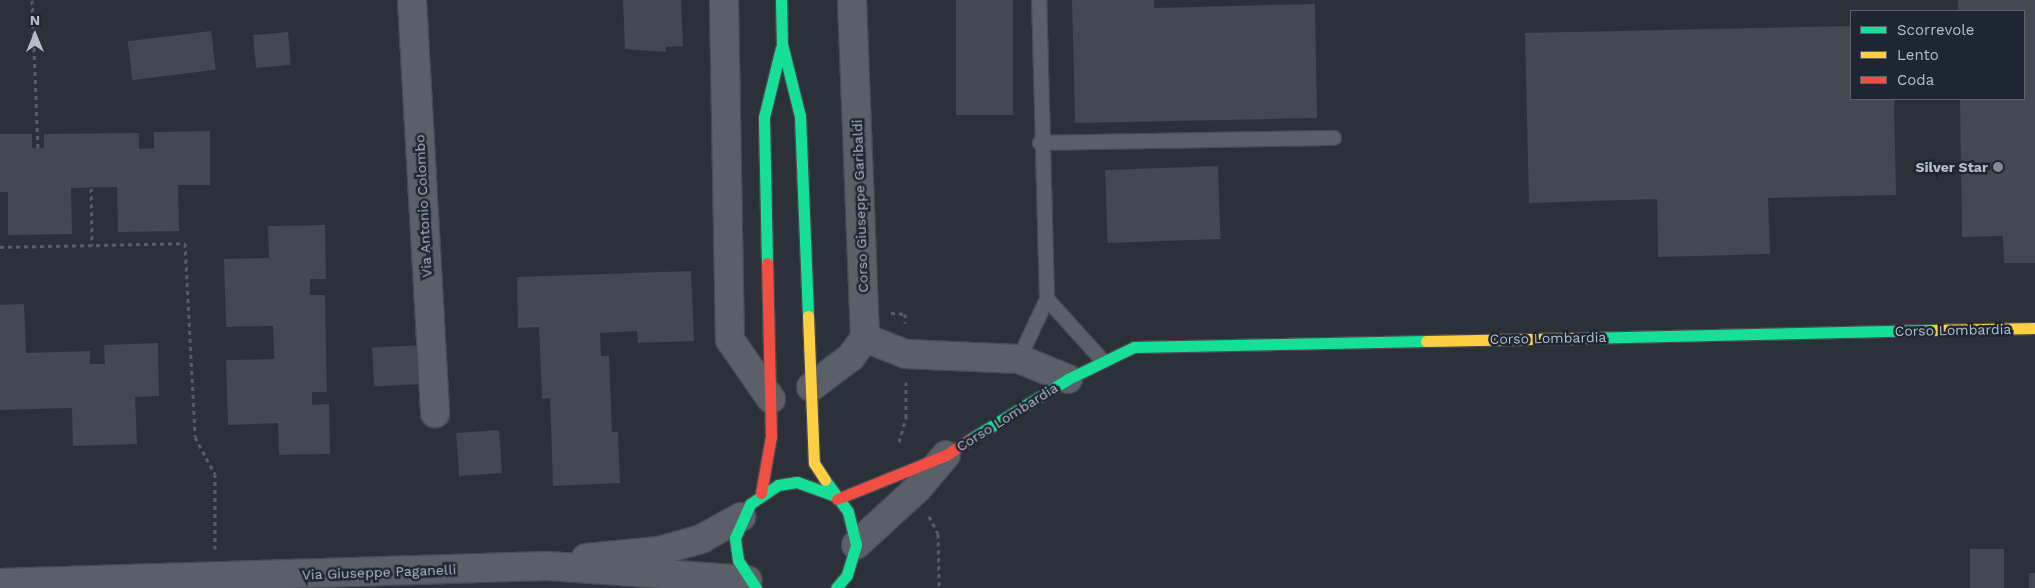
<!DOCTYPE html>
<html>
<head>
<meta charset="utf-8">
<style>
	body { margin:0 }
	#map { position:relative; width:2035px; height:588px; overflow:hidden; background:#2b3039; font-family:"Work Sans",sans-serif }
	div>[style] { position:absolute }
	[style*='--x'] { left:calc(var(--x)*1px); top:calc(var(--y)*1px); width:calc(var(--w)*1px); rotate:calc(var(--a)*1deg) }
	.building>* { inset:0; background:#444850; transform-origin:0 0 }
	.path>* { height:3px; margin-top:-1.5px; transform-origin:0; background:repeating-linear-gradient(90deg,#585e64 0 4px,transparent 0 8px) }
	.roads { filter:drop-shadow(1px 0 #474b52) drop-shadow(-1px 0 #474b52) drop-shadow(0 1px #474b52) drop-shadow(0 -1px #474b52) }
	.lane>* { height:14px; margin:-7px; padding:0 7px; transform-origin:7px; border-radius:7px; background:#5b5f67 }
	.street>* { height:28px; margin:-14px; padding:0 14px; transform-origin:14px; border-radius:14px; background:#5b5f67 }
	.fast>* { height:11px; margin:-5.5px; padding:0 5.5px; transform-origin:5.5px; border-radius:5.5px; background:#16e098 }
	.slow>* { height:11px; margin:-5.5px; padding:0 5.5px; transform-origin:5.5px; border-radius:5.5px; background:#ffcf43 }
	.jam>* { height:11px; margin:-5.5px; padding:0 5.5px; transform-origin:5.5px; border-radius:5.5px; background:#f24e42 }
	.dots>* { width:14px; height:14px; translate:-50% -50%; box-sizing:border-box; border:2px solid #1e2634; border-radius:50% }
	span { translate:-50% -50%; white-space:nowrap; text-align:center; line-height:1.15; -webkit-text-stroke:5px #1e2634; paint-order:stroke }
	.poi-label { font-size:14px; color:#b5bcca; font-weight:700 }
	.right { translate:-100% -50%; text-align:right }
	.street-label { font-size:14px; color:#b5bcca }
	.legend { position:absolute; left:1850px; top:10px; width:175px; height:90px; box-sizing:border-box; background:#1e2634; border:1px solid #5a6270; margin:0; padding:6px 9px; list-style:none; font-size:15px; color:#b5bcca }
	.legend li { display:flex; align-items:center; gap:10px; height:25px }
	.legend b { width:25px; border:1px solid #5a6270 }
	.north { position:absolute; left:10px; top:10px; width:50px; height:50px; -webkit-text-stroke:4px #1e2634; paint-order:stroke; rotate:0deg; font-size:14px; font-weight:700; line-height:20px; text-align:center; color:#b5bcca }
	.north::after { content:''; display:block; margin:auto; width:18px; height:22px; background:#b5bcca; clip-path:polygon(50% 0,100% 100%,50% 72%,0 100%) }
</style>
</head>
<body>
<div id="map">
	<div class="building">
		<div style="clip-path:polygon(623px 0,681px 0,683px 46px,666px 47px,666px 52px,625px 49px)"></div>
		<div style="left:956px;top:0;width:57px;height:115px"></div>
		<div style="clip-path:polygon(1072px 0,1154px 0,1154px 8px,1315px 4px,1317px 118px,1075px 123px)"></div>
		<div style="clip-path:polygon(1958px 0,2035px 0,2035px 263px,2004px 263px,2003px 236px,1962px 237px,1960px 99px,2024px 99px,2024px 11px,1958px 11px)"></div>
		<div style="clip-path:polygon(1851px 26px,1851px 99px,1894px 99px,1896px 195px,1768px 198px,1770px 254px,1658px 257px,1657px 199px,1529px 203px,1525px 33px)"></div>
		<div style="left:211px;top:31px;width:39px;height:84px;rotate:83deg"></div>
		<div style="left:288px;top:32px;width:33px;height:35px;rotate:85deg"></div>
		<div style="clip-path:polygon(210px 131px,210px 185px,178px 185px,179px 231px,118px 232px,117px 187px,71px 188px,72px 234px,8px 235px,8px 192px,0 192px,0 134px,32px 134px,32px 148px,44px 148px,44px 134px,139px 133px,139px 149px,154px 148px,154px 132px)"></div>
		<div style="left:1218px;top:166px;width:73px;height:113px;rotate:88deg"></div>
		<div style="clip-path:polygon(325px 225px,326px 279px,310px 279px,310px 295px,325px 295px,327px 392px,312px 392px,312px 405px,329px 404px,330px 454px,279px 455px,278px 423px,228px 425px,226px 360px,274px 359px,273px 326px,226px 327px,224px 259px,269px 258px,268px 226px)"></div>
		<div style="clip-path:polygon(691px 271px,694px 341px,638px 343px,637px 331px,600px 333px,601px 356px,609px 356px,612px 432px,618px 432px,620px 483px,553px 486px,550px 398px,542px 399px,539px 327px,518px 328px,517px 277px)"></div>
		<div style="clip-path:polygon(24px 304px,26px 353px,90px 351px,90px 364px,105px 364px,104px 345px,158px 343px,159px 396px,135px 397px,137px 444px,73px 446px,72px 408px,0 410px,0 305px)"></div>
		<div style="left:422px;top:345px;width:39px;height:50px;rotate:87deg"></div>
		<div style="left:499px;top:430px;width:43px;height:43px;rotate:86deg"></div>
		<div style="left:1970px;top:549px;width:34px;height:39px"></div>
		<div style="left:2029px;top:573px;width:6px;height:15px"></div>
	</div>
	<div class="path">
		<div style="--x:32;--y:0;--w:148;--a:87.7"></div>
		<div style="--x:91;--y:188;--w:57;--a:89"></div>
		<div style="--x:0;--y:247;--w:185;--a:-1.2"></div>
		<div style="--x:185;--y:243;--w:194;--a:87"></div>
		<div style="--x:195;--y:437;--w:42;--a:61.6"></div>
		<div style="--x:215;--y:474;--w:75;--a:90"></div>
		<div style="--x:891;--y:313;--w:14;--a:4"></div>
		<div style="--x:905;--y:314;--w:9;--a:90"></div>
		<div style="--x:899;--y:442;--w:26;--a:-74"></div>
		<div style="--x:906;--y:417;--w:35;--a:-90"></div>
		<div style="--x:929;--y:516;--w:20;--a:63"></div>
		<div style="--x:938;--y:534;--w:54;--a:88.9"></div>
	</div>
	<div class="roads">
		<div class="lane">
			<div style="--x:1040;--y:143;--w:294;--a:-1"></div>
			<div style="--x:1047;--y:299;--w:84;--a:47.9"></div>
			<div style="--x:1019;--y:359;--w:66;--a:-65"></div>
			<div style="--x:1047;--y:299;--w:299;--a:-91.5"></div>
		</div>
		<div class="street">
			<div style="--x:412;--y:0;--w:414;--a:86.8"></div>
			<div style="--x:724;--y:0;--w:340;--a:89"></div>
			<div style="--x:730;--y:340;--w:72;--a:55.2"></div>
			<div style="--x:865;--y:338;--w:44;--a:21.3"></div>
			<div style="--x:906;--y:354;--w:113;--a:2.5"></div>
			<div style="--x:1019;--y:359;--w:53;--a:22.2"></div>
			<div style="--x:811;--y:387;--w:50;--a:-36.9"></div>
			<div style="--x:851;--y:357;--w:24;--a:-54"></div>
			<div style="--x:865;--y:338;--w:338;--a:-92.2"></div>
			<div style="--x:856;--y:545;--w:84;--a:-42.6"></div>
			<div style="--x:918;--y:488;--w:43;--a:-49.7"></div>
			<div style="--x:586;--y:558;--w:73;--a:-5.5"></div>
			<div style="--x:659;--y:551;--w:44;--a:-15.9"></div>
			<div style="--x:701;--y:539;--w:46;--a:-28.8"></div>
			<div style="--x:0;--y:583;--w:548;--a:-1.78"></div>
			<div style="--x:548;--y:566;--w:200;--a:4"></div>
		</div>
		<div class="fast">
			<div style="--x:781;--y:0;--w:44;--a:88.7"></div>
			<div style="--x:782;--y:44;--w:74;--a:76"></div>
			<div style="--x:800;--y:116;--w:200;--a:87.7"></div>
			<div style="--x:767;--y:263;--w:146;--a:-91.2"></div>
			<div style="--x:764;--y:117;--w:71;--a:-76.2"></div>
			<div style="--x:1581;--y:338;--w:349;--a:-1.3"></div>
			<div style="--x:969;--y:440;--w:116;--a:-31.6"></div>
			<div style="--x:1068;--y:379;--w:73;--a:-25.9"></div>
			<div style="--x:1134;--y:347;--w:292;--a:-1.2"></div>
			<div style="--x:825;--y:480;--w:39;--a:54"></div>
			<div style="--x:848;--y:512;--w:34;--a:76"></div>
			<div style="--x:856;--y:545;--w:31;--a:107"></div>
			<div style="--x:847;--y:575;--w:17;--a:130"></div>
			<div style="--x:756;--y:588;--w:33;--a:-123"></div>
			<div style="--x:738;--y:560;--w:22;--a:-98"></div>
			<div style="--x:735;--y:538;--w:37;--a:-66"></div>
			<div style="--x:750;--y:504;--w:34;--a:-34"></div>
			<div style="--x:778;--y:485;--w:19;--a:-9"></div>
			<div style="--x:797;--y:482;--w:38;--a:20"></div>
		</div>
		<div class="slow">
			<div style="--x:808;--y:316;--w:147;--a:87.7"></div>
			<div style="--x:814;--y:463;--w:20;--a:57"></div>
			<div style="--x:1930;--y:330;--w:105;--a:-1.1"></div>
			<div style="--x:1426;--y:341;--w:155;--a:-1.1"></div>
		</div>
		<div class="jam">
			<div style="--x:761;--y:493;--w:58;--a:-80"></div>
			<div style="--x:771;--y:436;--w:173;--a:-91.3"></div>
			<div style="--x:837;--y:499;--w:118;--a:-22"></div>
			<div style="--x:946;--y:455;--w:27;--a:-33"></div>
		</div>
	</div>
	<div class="dots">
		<div style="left:1998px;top:167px;background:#858b97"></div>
	</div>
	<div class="poi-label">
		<span class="right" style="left:1988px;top:167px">Silver Star</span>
	</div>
	<div class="street-label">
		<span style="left:423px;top:206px;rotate:-93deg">Via Antonio Colombo</span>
		<span style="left:860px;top:206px;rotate:-92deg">Corso Giuseppe Garibaldi</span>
		<span style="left:1953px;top:330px;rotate:-1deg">Corso Lombardia</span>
		<span style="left:1548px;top:338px;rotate:-1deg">Corso Lombardia</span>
		<span style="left:1007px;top:417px;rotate:-32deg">Corso Lombardia</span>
		<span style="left:379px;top:572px;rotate:-2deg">Via Giuseppe Paganelli</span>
	</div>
	<ul class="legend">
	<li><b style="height:6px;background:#16e098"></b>Scorrevole</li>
	<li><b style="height:6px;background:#ffcf43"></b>Lento</li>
	<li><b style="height:6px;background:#f24e42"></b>Coda</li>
	</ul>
	<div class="north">N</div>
</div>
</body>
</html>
